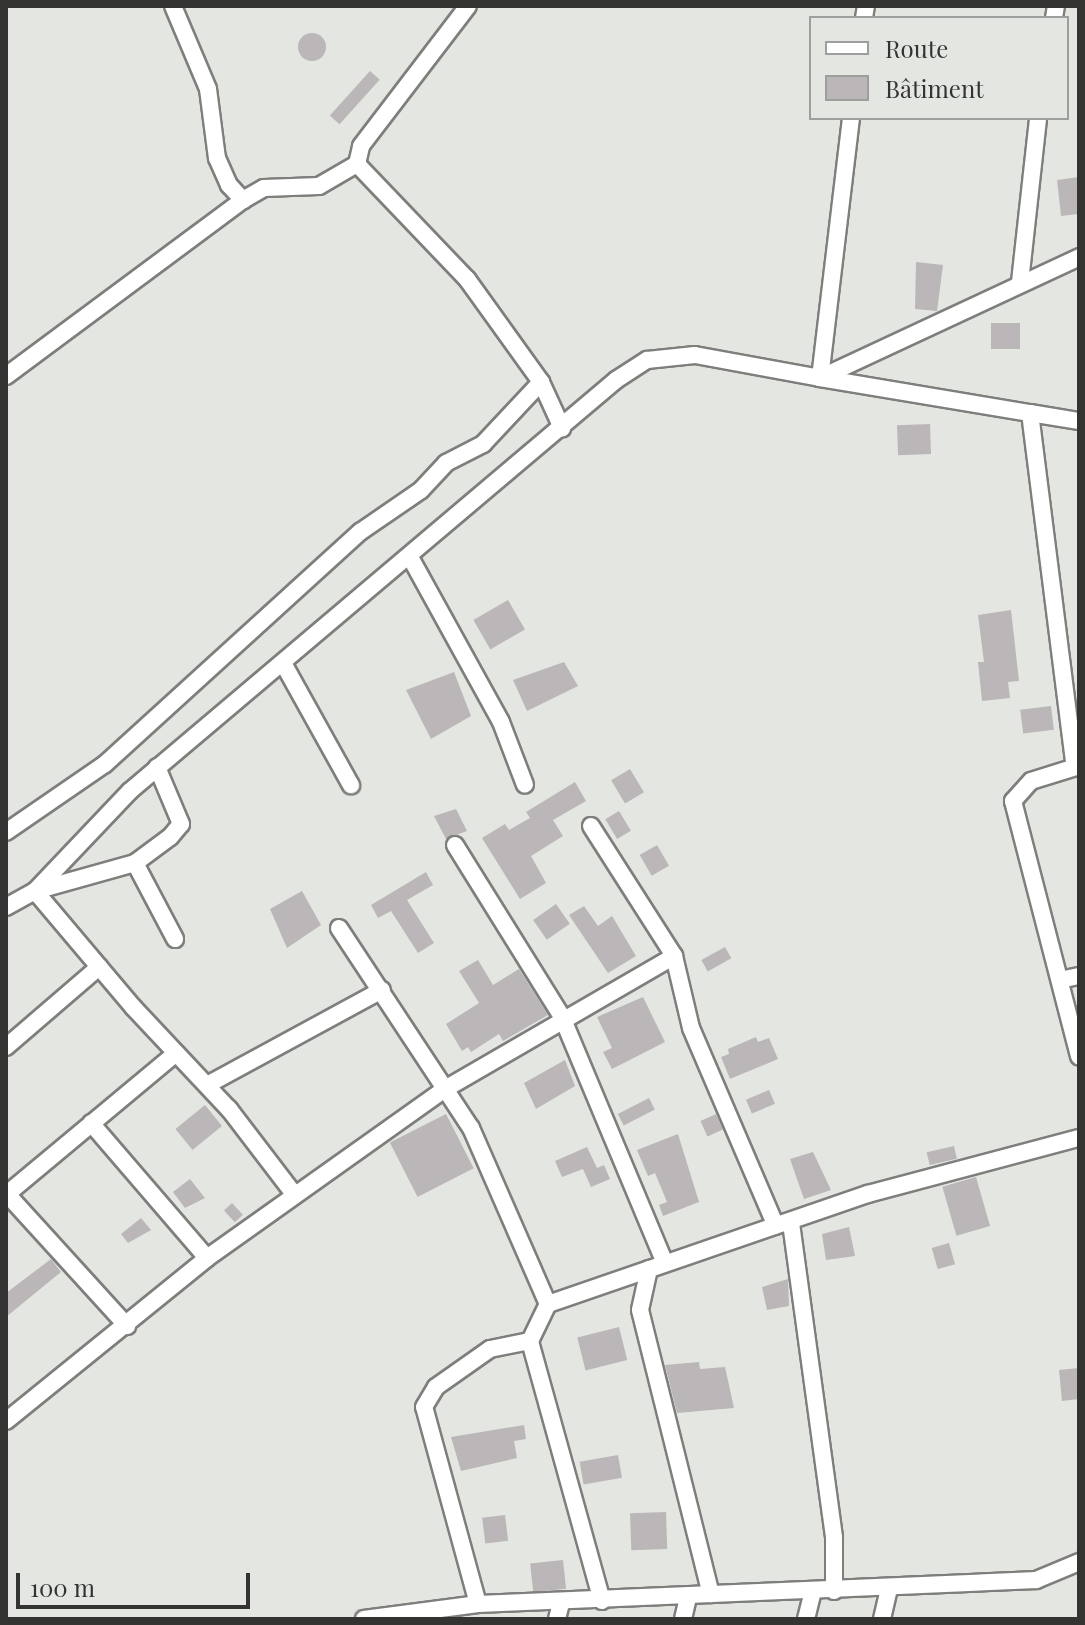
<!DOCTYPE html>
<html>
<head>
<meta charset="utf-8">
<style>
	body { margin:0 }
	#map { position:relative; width:1085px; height:1625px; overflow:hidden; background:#e4e6e2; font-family:"Playfair Display",serif }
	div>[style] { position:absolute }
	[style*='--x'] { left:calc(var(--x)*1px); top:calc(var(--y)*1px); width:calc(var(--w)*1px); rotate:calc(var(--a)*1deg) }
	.building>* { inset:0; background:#bbb7b8; transform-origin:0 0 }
	.round { border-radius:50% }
	.roads { filter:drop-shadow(2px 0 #7e7f7c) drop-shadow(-2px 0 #7e7f7c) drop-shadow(0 2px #7e7f7c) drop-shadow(0 -2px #7e7f7c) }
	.minor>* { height:16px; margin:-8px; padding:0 8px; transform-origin:8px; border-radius:8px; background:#fff }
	span { translate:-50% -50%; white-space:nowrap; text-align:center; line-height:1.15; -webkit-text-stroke:7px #e4e6e2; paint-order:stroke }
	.frame { position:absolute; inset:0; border:8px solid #333432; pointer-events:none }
	.legend { position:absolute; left:809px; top:16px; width:260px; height:104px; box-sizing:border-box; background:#e4e6e2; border:2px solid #9d9f9c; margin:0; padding:10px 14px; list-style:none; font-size:24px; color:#333432 }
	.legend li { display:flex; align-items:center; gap:16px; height:40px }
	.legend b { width:40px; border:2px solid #9d9f9c }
	.scale { position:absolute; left:16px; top:1573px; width:234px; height:36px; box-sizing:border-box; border:4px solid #333432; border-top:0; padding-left:10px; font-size:24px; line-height:28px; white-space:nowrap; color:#333432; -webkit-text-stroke:6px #e4e6e2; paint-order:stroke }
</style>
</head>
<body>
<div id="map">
	<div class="building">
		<div class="round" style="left:298px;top:33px;width:28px;height:28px"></div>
		<div style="left:370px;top:71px;width:13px;height:60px;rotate:42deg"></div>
		<div style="clip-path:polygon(1079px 177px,1079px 214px,1061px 216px,1057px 180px)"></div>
		<div style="clip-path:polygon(916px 262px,943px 265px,937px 311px,915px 309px)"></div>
		<div style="left:991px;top:323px;width:29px;height:26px"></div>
		<div style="left:930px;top:424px;width:30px;height:33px;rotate:88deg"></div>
		<div style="left:508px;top:600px;width:34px;height:40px;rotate:60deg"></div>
		<div style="clip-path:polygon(1011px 610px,1019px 681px,1008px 682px,1010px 698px,982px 701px,978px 662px,984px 662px,978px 615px)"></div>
		<div style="clip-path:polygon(564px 662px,578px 686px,527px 711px,513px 680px)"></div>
		<div style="clip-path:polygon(454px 672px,471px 716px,431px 739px,406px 690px)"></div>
		<div style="left:1051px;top:706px;width:24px;height:31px;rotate:83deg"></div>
		<div style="left:630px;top:769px;width:27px;height:22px;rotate:59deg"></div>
		<div style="clip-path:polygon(575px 782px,586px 801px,553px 820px,563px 836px,531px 856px,546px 883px,520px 899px,482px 838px,505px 824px,509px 830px,530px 818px,526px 812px)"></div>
		<div style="clip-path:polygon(456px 809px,467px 831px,446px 839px,434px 816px)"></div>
		<div style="left:619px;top:811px;width:23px;height:16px;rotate:59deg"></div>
		<div style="left:657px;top:845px;width:24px;height:20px;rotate:60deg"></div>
		<div style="clip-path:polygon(426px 872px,433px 885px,407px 900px,434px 943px,418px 953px,391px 911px,378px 918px,371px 905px)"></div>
		<div style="clip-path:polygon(302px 891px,321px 925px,287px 948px,270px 909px)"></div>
		<div style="left:556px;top:904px;width:24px;height:28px;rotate:55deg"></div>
		<div style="clip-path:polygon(584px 906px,598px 926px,612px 916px,636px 956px,608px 973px,569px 915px)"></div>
		<div style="left:725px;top:947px;width:13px;height:27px;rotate:61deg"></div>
		<div style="clip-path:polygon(478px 960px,493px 985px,519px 969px,548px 1015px,503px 1041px,499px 1034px,471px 1052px,468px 1047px,462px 1051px,446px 1024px,479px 1003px,459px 971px)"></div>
		<div style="clip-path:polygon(643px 997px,665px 1042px,612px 1069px,603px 1052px,612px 1048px,597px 1017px)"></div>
		<div style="clip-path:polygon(756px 1037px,758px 1042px,769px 1038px,778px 1059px,730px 1079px,721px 1057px,729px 1054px,728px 1049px)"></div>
		<div style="clip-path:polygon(565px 1060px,575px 1086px,536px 1109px,524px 1083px)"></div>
		<div style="left:769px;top:1090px;width:15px;height:25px;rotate:67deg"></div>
		<div style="left:649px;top:1098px;width:13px;height:35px;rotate:63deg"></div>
		<div style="left:205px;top:1105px;width:27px;height:38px;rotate:51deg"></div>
		<div style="left:446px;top:1114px;width:61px;height:63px;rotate:63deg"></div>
		<div style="left:716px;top:1114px;width:17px;height:17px;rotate:66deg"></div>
		<div style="clip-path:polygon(678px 1134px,699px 1202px,663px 1216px,659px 1205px,667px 1202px,655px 1173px,648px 1176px,637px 1150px)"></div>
		<div style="left:954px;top:1146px;width:13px;height:28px;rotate:77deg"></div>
		<div style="clip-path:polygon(587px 1147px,597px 1168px,604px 1165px,610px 1179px,591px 1187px,583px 1169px,562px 1177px,555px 1161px)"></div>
		<div style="clip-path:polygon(813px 1152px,831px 1190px,804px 1199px,790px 1159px)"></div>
		<div style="left:976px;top:1177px;width:51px;height:35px;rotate:74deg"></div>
		<div style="clip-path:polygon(190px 1179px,205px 1198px,185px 1208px,173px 1192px)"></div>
		<div style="left:232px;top:1203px;width:16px;height:11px;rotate:47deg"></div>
		<div style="clip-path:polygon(141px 1218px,151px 1230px,128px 1243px,121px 1234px)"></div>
		<div style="clip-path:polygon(849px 1227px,855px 1256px,826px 1260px,822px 1234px)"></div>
		<div style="left:949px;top:1243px;width:22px;height:18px;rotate:74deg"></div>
		<div style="clip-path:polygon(51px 1259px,61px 1272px,6px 1317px,6px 1293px)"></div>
		<div style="clip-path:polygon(788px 1279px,789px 1306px,767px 1310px,762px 1287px)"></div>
		<div style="left:619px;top:1327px;width:34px;height:43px;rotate:76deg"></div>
		<div style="clip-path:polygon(699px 1362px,700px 1369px,725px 1367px,734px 1408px,677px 1413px,665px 1365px)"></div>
		<div style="clip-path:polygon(1079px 1368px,1079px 1399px,1062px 1401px,1059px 1370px)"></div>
		<div style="clip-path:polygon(524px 1425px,526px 1439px,514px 1441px,517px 1458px,461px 1471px,451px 1437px)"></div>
		<div style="left:618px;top:1455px;width:23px;height:39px;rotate:80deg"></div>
		<div style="left:666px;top:1512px;width:37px;height:36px;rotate:88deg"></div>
		<div style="left:505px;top:1515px;width:26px;height:23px;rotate:83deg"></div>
		<div style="left:563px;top:1560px;width:29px;height:33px;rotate:84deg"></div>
	</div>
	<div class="roads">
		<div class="minor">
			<div style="--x:173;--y:6;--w:90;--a:67.1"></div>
			<div style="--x:208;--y:89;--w:70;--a:82.6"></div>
			<div style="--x:217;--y:158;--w:30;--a:66"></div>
			<div style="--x:229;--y:185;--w:21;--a:47"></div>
			<div style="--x:864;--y:18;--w:12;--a:-81"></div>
			<div style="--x:1054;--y:18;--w:12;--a:-81"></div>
			<div style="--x:357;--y:164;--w:159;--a:46.3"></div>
			<div style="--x:467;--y:279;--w:127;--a:54.3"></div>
			<div style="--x:541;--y:382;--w:51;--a:65.5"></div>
			<div style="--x:1020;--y:282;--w:165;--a:-83.7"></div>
			<div style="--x:6;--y:376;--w:295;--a:-36.6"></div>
			<div style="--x:243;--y:200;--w:24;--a:-30"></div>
			<div style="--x:264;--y:188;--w:55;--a:-2.1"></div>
			<div style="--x:319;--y:186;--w:44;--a:-30.1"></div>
			<div style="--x:357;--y:164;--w:18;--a:-77"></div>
			<div style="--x:361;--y:146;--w:176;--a:-52.6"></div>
			<div style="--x:820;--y:378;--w:213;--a:9.5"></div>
			<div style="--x:1030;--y:413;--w:357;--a:82.8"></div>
			<div style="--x:820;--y:378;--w:286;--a:-25"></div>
			<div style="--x:1030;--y:413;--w:50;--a:9.3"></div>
			<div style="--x:410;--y:557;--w:188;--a:61.1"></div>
			<div style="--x:501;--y:722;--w:67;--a:69.1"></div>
			<div style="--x:283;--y:663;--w:140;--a:60.9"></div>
			<div style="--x:1079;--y:766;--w:50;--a:162.6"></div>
			<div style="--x:1031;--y:781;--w:27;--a:132"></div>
			<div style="--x:1013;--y:801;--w:264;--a:75.5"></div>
			<div style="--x:157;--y:767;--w:62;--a:67.2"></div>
			<div style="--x:181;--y:824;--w:17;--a:130"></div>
			<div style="--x:170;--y:837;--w:44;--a:143.4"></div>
			<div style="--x:135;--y:863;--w:104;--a:164.4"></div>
			<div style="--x:35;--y:891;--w:153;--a:49.8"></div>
			<div style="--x:134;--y:1008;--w:139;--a:46.8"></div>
			<div style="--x:229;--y:1109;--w:107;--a:52.6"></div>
			<div style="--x:591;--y:826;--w:154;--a:57.4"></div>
			<div style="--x:674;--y:956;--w:74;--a:76.7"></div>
			<div style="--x:691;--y:1028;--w:215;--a:66.8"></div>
			<div style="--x:6;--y:832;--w:120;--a:-34.5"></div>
			<div style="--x:105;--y:764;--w:345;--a:-42.3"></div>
			<div style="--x:360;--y:532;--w:74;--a:-34.5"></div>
			<div style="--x:421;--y:490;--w:37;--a:-47"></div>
			<div style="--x:446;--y:463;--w:42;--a:-27.2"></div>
			<div style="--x:483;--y:444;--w:85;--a:-46.9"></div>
			<div style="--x:455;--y:845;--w:203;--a:58.1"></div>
			<div style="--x:562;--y:1017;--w:267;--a:67.3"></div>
			<div style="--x:135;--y:863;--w:86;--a:62.2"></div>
			<div style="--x:6;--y:907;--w:33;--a:-29"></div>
			<div style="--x:35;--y:891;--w:138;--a:-46.5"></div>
			<div style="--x:130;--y:791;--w:636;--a:-40.22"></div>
			<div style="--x:616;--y:380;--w:37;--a:-33"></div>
			<div style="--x:647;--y:360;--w:48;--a:-5.9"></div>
			<div style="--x:695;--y:355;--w:127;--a:10.4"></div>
			<div style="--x:820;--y:378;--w:262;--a:-83.2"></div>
			<div style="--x:339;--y:928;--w:240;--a:56.6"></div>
			<div style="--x:471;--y:1128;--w:192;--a:66.4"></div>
			<div style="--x:1060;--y:980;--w:19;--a:-12"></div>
			<div style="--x:6;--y:1047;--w:123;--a:-40.7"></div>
			<div style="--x:207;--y:1085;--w:199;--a:-28.5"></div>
			<div style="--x:91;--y:1123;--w:178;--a:49.3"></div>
			<div style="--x:6;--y:1193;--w:180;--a:47.7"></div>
			<div style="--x:7;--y:1194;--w:220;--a:-39.8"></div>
			<div style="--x:791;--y:1223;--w:318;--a:82.2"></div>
			<div style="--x:834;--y:1538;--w:53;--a:90"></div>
			<div style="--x:649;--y:1269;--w:42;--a:102.4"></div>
			<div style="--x:640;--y:1310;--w:293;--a:76"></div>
			<div style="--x:6;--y:1421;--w:259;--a:-39"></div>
			<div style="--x:207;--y:1258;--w:292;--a:-35.4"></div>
			<div style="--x:445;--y:1089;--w:265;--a:-30.1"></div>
			<div style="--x:602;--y:1601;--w:270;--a:-105.5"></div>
			<div style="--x:530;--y:1341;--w:41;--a:-64.1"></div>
			<div style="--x:548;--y:1304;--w:338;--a:-19"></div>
			<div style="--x:868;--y:1194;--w:218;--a:-14.9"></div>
			<div style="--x:478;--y:1604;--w:204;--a:-105.3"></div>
			<div style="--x:424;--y:1407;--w:23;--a:-59"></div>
			<div style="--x:436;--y:1387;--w:66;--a:-35.1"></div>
			<div style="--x:490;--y:1349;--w:41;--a:-11.3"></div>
			<div style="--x:364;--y:1619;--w:115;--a:-7.5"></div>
			<div style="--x:478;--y:1604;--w:559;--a:-2.46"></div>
			<div style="--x:1036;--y:1580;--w:47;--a:-22.7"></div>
			<div style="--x:557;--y:1619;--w:16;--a:-76"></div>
			<div style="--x:683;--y:1619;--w:23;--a:-77"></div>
			<div style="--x:806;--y:1619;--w:29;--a:-76"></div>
			<div style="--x:882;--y:1619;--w:31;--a:-77"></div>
		</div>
	</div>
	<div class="frame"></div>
	<ul class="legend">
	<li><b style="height:10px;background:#fff"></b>Route</li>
	<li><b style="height:22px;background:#bbb7b8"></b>Bâtiment</li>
	</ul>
	<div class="scale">100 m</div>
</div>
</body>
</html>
